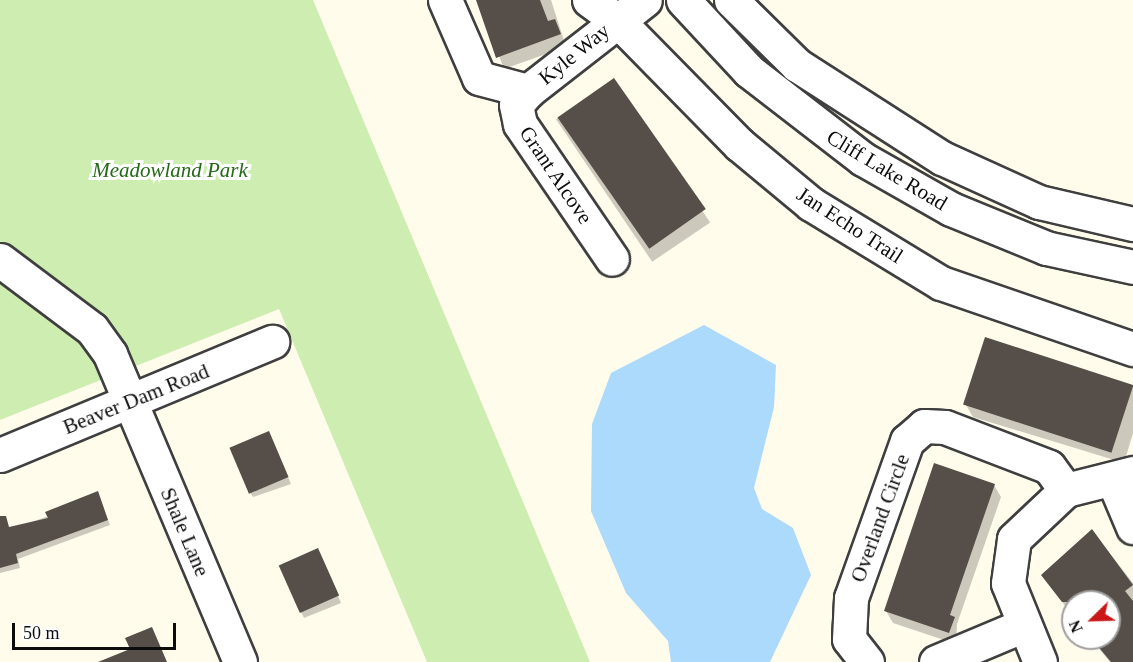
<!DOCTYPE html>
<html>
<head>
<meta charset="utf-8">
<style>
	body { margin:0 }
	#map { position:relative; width:1133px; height:662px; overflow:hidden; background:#fffcec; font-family:"Times New Roman",serif }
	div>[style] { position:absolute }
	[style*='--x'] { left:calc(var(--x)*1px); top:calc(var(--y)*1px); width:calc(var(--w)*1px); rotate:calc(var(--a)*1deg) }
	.green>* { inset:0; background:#ceeeb1 }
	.water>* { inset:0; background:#abdafc }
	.shadow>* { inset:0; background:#0003; transform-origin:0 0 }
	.building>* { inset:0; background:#564e48; transform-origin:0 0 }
	.roads { filter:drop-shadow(2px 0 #3f3f3f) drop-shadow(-2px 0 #3f3f3f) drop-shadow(0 2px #3f3f3f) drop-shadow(0 -2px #3f3f3f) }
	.minor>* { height:33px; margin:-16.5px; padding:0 16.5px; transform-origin:16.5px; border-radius:16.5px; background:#fff }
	span { translate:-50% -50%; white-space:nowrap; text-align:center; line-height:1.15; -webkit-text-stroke:6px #fff; paint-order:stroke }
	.street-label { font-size:21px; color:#0c0c0c }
	.park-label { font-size:21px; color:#246a17; font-style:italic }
	.north { position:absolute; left:1061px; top:590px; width:60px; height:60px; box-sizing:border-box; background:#fff; border:2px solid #9e9e9e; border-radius:50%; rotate:247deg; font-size:16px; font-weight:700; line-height:24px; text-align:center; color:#0c0c0c }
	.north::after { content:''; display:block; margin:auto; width:21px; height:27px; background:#ca1717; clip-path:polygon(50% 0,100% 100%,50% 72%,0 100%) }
	.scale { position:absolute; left:12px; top:623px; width:164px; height:27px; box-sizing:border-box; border:3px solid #0c0c0c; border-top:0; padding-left:8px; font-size:18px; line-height:21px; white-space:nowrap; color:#0c0c0c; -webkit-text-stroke:4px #fff; paint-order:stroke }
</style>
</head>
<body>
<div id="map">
	<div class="green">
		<div style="clip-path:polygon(0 0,313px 0,590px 662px,427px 662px,279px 309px,0 420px)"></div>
	</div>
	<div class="water">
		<div style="clip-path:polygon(704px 325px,776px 365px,774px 407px,754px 488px,762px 509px,793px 528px,811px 575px,770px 662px,671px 662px,668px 641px,626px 593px,591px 511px,592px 424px,611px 373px)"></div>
	</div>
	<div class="shadow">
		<div style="clip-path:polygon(478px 0,551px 0,566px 47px,504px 69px)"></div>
		<div style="left:614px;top:80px;width:172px;height:70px;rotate:56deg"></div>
		<div style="clip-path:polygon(986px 339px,1133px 387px,1133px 433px,1124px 463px,973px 417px,966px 405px)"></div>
		<div style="clip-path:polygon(272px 439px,291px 484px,253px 497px,249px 491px)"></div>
		<div style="clip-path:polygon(994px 485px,1001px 497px,957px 624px,956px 644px,893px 623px,886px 611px)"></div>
		<div style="clip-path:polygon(100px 498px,110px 525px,18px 559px,20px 568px,0 573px,0 533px)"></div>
		<div style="clip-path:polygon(1092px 531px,1133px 583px,1133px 662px,1110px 662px,1090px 638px,1109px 638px,1109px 602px,1073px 602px,1073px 617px,1043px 575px)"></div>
		<div style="clip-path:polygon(321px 556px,341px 603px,304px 618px,301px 612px)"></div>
	</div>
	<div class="building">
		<div style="clip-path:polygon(476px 0,540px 0,548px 21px,555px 19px,561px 34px,496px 58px)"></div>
		<div style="left:614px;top:78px;width:160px;height:69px;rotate:55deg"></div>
		<div style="left:985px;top:337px;width:156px;height:71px;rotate:18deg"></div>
		<div style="left:269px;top:431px;width:50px;height:43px;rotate:67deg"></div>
		<div style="clip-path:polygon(934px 463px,995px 484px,950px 615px,955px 617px,949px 633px,884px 611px)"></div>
		<div style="clip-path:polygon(98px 491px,108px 520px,16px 554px,18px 563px,0 568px,0 516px,6px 516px,9px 527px,48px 518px,45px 512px)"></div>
		<div style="clip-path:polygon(1092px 529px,1133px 585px,1125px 591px,1133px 601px,1133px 662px,1111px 662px,1091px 638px,1109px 638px,1109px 602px,1062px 602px,1041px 575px)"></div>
		<div style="left:318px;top:548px;width:52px;height:43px;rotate:66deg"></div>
		<div style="clip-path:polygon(152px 627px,167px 662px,98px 662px,130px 649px,125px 638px)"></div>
	</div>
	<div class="roads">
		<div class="minor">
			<div style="--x:445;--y:0;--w:85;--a:66.4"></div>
			<div style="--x:479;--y:78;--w:51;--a:14.9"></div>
			<div style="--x:528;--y:91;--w:148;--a:-37.9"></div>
			<div style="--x:589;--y:0;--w:34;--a:36"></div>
			<div style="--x:617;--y:20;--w:175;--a:45.5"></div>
			<div style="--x:740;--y:145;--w:92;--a:39.7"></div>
			<div style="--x:811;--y:204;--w:152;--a:31.3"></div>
			<div style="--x:941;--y:283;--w:203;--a:19"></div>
			<div style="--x:683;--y:0;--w:97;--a:47.1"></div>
			<div style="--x:749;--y:71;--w:144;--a:37.7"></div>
			<div style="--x:863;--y:159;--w:101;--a:29.6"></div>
			<div style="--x:951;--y:209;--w:103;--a:22.3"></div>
			<div style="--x:1046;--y:248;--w:89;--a:12.3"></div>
			<div style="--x:731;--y:0;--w:93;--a:44.6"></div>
			<div style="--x:797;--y:65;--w:172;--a:32.7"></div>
			<div style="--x:942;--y:158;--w:107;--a:24.4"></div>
			<div style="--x:1039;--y:202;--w:97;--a:13.2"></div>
			<div style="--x:528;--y:91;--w:18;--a:131"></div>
			<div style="--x:516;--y:105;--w:19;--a:78"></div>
			<div style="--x:520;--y:124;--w:163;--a:55.7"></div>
			<div style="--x:0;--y:260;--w:115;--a:36.9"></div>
			<div style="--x:92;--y:329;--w:31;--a:54"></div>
			<div style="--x:110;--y:354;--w:334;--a:67.1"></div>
			<div style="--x:0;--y:455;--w:295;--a:-22.6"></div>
			<div style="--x:1114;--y:482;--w:49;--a:67.1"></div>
			<div style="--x:867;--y:662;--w:29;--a:-128"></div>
			<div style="--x:849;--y:639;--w:41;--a:-87.2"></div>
			<div style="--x:851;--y:598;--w:167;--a:-70.4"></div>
			<div style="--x:907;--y:441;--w:23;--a:-41"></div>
			<div style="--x:924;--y:426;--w:21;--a:3"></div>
			<div style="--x:945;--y:427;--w:111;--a:21"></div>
			<div style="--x:1049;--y:467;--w:29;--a:54"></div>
			<div style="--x:936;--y:662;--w:95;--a:-22.8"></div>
			<div style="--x:1040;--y:662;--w:85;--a:-112.1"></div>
			<div style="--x:1008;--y:583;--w:44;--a:-82.2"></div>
			<div style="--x:1014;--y:539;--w:71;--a:-43.3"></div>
			<div style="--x:1066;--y:490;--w:69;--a:-14.2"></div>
		</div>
	</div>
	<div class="street-label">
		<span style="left:574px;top:54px;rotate:-39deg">Kyle Way</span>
		<span style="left:887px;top:170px;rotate:31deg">Cliff Lake Road</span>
		<span style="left:556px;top:175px;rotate:56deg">Grant Alcove</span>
		<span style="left:850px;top:225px;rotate:33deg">Jan Echo Trail</span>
		<span style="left:136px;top:399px;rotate:-22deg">Beaver Dam Road</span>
		<span style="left:880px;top:518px;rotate:-70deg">Overland Circle</span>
		<span style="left:185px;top:532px;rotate:67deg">Shale Lane</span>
	</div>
	<div class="park-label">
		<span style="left:170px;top:170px">Meadowland Park</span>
	</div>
	<div class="north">N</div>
	<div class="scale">50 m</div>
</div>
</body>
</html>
